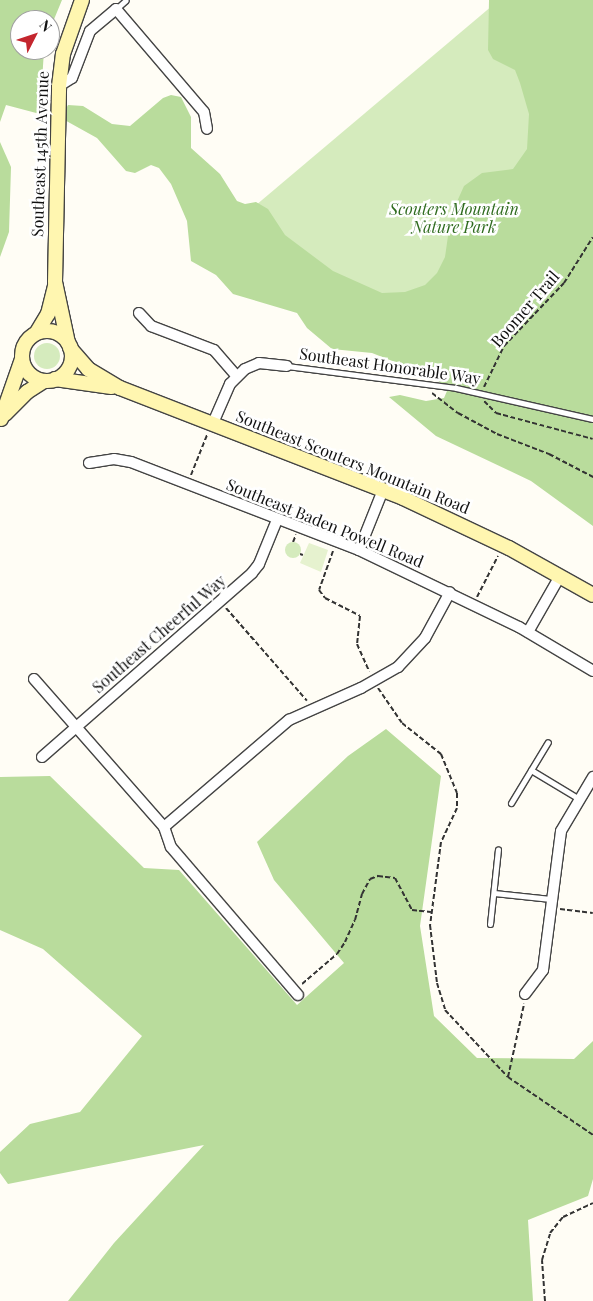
<!DOCTYPE html>
<html>
<head>
<meta charset="utf-8">
<style>
	body { margin:0 }
	#map { position:relative; width:593px; height:1301px; overflow:hidden; background:#fffdf5; font-family:"Playfair Display",serif }
	div>[style] { position:absolute }
	[style*='--x'] { left:calc(var(--x)*1px); top:calc(var(--y)*1px); width:calc(var(--w)*1px); rotate:calc(var(--a)*1deg) }
	.green>* { inset:0; background:#d5ebbd }
	.round { border-radius:50% }
	.forest>* { inset:0; background:#b9dc9c }
	.pitch>* { inset:0; background:#e6f2cf }
	.path>* { height:2px; margin-top:-1px; transform-origin:0; background:repeating-linear-gradient(90deg,#333 0 5px,transparent 0 7.5px) }
	.roads { filter:drop-shadow(1px 0 #444) drop-shadow(-1px 0 #444) drop-shadow(0 1px #444) drop-shadow(0 -1px #444) }
	.lane>* { height:5px; margin:-2.5px; padding:0 2.5px; transform-origin:2.5px; border-radius:2.5px; background:#fff }
	.street>* { height:10px; margin:-5px; padding:0 5px; transform-origin:5px; border-radius:5px; background:#fff }
	.secondary>* { height:14px; margin:-7px; padding:0 7px; transform-origin:7px; border-radius:7px; background:#fff6b0 }
	.secondary>.ring { margin:-7px; padding:0; box-sizing:content-box; background:none; border:14px solid #fff6b0; border-radius:50% }
	span { translate:-50% -50%; white-space:nowrap; text-align:center; line-height:1.15; -webkit-text-stroke:5px #fff; paint-order:stroke }
	.street-label { font-size:16px; color:#111 }
	.park-label { font-size:16px; color:#2f6b1f; font-style:italic }
	.north { position:absolute; left:10px; top:10px; width:50px; height:50px; box-sizing:border-box; background:#fff; border:1px solid #a0a0a0; border-radius:50%; rotate:49deg; font-size:14px; font-weight:700; line-height:20px; text-align:center; color:#111 }
	.north::after { content:''; display:block; margin:auto; width:18px; height:22px; background:#c4262e; clip-path:polygon(50% 0,100% 100%,50% 72%,0 100%) }
</style>
</head>
<body>
<div id="map">
	<div class="green">
		<div style="clip-path:polygon(499px 0,593px 0,593px 460px,230px 227px)"></div>
		<div class="round" style="left:34px;top:343px;width:26px;height:26px"></div>
		<div class="round" style="left:285px;top:542px;width:16px;height:16px"></div>
	</div>
	<div class="forest">
		<div style="clip-path:polygon(0 0,62px 0,50px 29px,50px 20px,20px 20px,20px 50px,44px 50px,40px 114px,6px 105px,0 122px)"></div>
		<div style="clip-path:polygon(489px 0,593px 0,593px 526px,531px 481px,436px 436px,389px 397px,400px 395px,426px 401px,444px 398px,447px 391px,436px 378px,372px 353px,332px 349px,307px 328px,297px 313px,233px 294px,216px 275px,191px 261px,187px 221px,171px 184px,159px 168px,151px 165px,135px 173px,126px 171px,97px 138px,61px 118px,68px 105px,83px 106px,112px 124px,130px 126px,163px 98px,171px 95px,181px 97px,191px 117px,191px 148px,220px 174px,237px 201px,245px 204px,256px 202px,268px 209px,285px 235px,333px 271px,382px 293px,405px 292px,425px 285px,437px 273px,445px 257px,451px 215px,464px 186px,482px 173px,513px 169px,527px 149px,529px 114px,520px 83px,515px 70px,493px 59px,488px 50px)"></div>
		<div style="clip-path:polygon(0 142px,11px 167px,9px 232px,0 257px)"></div>
		<div style="clip-path:polygon(386px 729px,441px 776px,420px 926px,434px 1016px,477px 1058px,574px 1059px,593px 1041px,593px 1179px,588px 1196px,528px 1220px,533px 1301px,68px 1301px,114px 1243px,204px 1145px,8px 1184px,0 1173px,0 1152px,30px 1124px,80px 1112px,142px 1036px,43px 949px,0 930px,0 777px,50px 776px,144px 868px,179px 870px,297px 1005px,344px 963px,274px 880px,257px 842px,348px 756px)"></div>
	</div>
	<div class="pitch">
		<div style="clip-path:polygon(309px 543px,328px 550px,321px 572px,300px 563px)"></div>
	</div>
	<div class="path">
		<div style="--x:484;--y:387;--w:46;--a:-64"></div>
		<div style="--x:504;--y:346;--w:87;--a:-46.4"></div>
		<div style="--x:564;--y:283;--w:54;--a:-57.8"></div>
		<div style="--x:432;--y:393;--w:33;--a:38"></div>
		<div style="--x:458;--y:413;--w:44;--a:28.3"></div>
		<div style="--x:497;--y:434;--w:56;--a:21"></div>
		<div style="--x:549;--y:454;--w:50;--a:27.6"></div>
		<div style="--x:484;--y:401;--w:17;--a:45"></div>
		<div style="--x:496;--y:413;--w:100;--a:15"></div>
		<div style="--x:191;--y:475;--w:43;--a:-68.2"></div>
		<div style="--x:293;--y:542;--w:8;--a:-67"></div>
		<div style="--x:333;--y:551;--w:41;--a:109.7"></div>
		<div style="--x:319;--y:590;--w:10;--a:53"></div>
		<div style="--x:325;--y:598;--w:39;--a:27"></div>
		<div style="--x:360;--y:616;--w:28;--a:96"></div>
		<div style="--x:357;--y:644;--w:30;--a:66"></div>
		<div style="--x:300;--y:554;--w:3;--a:18"></div>
		<div style="--x:477;--y:597;--w:46;--a:-62.9"></div>
		<div style="--x:226;--y:608;--w:123;--a:48.9"></div>
		<div style="--x:378;--y:688;--w:42;--a:55.6"></div>
		<div style="--x:402;--y:723;--w:50;--a:38.5"></div>
		<div style="--x:441;--y:754;--w:42;--a:67.7"></div>
		<div style="--x:457;--y:793;--w:15;--a:90"></div>
		<div style="--x:457;--y:808;--w:38;--a:115"></div>
		<div style="--x:441;--y:842;--w:84;--a:97.5"></div>
		<div style="--x:430;--y:925;--w:58;--a:83.1"></div>
		<div style="--x:437;--y:983;--w:28;--a:73"></div>
		<div style="--x:445;--y:1010;--w:92;--a:46.8"></div>
		<div style="--x:508;--y:1077;--w:103;--a:34.3"></div>
		<div style="--x:560;--y:909;--w:33;--a:7"></div>
		<div style="--x:302;--y:984;--w:46;--a:-40.6"></div>
		<div style="--x:337;--y:954;--w:14;--a:-56"></div>
		<div style="--x:345;--y:942;--w:24;--a:-66"></div>
		<div style="--x:355;--y:920;--w:27;--a:-75"></div>
		<div style="--x:362;--y:894;--w:17;--a:-62"></div>
		<div style="--x:370;--y:879;--w:9;--a:-21"></div>
		<div style="--x:378;--y:876;--w:17;--a:7"></div>
		<div style="--x:395;--y:878;--w:36;--a:62"></div>
		<div style="--x:412;--y:910;--w:19;--a:6"></div>
		<div style="--x:508;--y:1077;--w:75;--a:-77.6"></div>
		<div style="--x:545;--y:1301;--w:41;--a:-94.2"></div>
		<div style="--x:542;--y:1260;--w:28;--a:-73"></div>
		<div style="--x:550;--y:1233;--w:21;--a:-51"></div>
		<div style="--x:563;--y:1217;--w:33;--a:-25"></div>
	</div>
	<div class="roads">
		<div class="lane">
			<div style="--x:116;--y:9;--w:13;--a:-42"></div>
			<div style="--x:287;--y:366;--w:170;--a:7.4"></div>
			<div style="--x:456;--y:388;--w:140;--a:12.8"></div>
			<div style="--x:531;--y:770;--w:56;--a:31.1"></div>
			<div style="--x:511;--y:803;--w:71;--a:-58.8"></div>
			<div style="--x:494;--y:893;--w:57;--a:6"></div>
			<div style="--x:490;--y:924;--w:75;--a:-83.9"></div>
		</div>
		<div class="street">
			<div style="--x:59;--y:86;--w:15;--a:-32"></div>
			<div style="--x:72;--y:78;--w:50;--a:-69"></div>
			<div style="--x:90;--y:31;--w:34;--a:-40"></div>
			<div style="--x:116;--y:9;--w:135;--a:49.5"></div>
			<div style="--x:204;--y:112;--w:17;--a:80"></div>
			<div style="--x:139;--y:313;--w:18;--a:47"></div>
			<div style="--x:151;--y:326;--w:67;--a:20.9"></div>
			<div style="--x:214;--y:350;--w:35;--a:49"></div>
			<div style="--x:213;--y:423;--w:43;--a:-66.4"></div>
			<div style="--x:230;--y:384;--w:21;--a:-45"></div>
			<div style="--x:245;--y:369;--w:15;--a:-23"></div>
			<div style="--x:259;--y:363;--w:28;--a:6"></div>
			<div style="--x:89;--y:463;--w:25;--a:-9"></div>
			<div style="--x:114;--y:459;--w:17;--a:10"></div>
			<div style="--x:131;--y:462;--w:244;--a:21.1"></div>
			<div style="--x:359;--y:550;--w:178;--a:25.7"></div>
			<div style="--x:519;--y:627;--w:86;--a:30.7"></div>
			<div style="--x:359;--y:550;--w:65;--a:-68.2"></div>
			<div style="--x:528;--y:632;--w:64;--a:-60.3"></div>
			<div style="--x:34;--y:679;--w:197;--a:48.7"></div>
			<div style="--x:42;--y:757;--w:279;--a:-41.2"></div>
			<div style="--x:252;--y:573;--w:11;--a:-52"></div>
			<div style="--x:259;--y:564;--w:48;--a:-67.8"></div>
			<div style="--x:164;--y:827;--w:165;--a:-40.6"></div>
			<div style="--x:289;--y:720;--w:79;--a:-24"></div>
			<div style="--x:361;--y:688;--w:43;--a:-29.6"></div>
			<div style="--x:398;--y:667;--w:40;--a:-47"></div>
			<div style="--x:425;--y:638;--w:52;--a:-61.5"></div>
			<div style="--x:164;--y:827;--w:21;--a:71"></div>
			<div style="--x:171;--y:847;--w:195;--a:49.4"></div>
			<div style="--x:525;--y:994;--w:30;--a:-53"></div>
			<div style="--x:543;--y:970;--w:140;--a:-82.6"></div>
			<div style="--x:561;--y:831;--w:63;--a:-59.3"></div>
		</div>
		<div class="secondary">
			<div class="ring" style="left:22px;top:331px;width:36px;height:36px"></div>
			<div style="--x:37;--y:332;--w:21;--a:-59"></div>
			<div style="--x:48;--y:314;--w:30;--a:-76"></div>
			<div style="--x:68;--y:343;--w:62;--a:-102"></div>
			<div style="--x:55;--y:282;--w:196;--a:-88.8"></div>
			<div style="--x:59;--y:86;--w:32;--a:-83"></div>
			<div style="--x:63;--y:54;--w:57;--a:-70.6"></div>
			<div style="--x:70;--y:348;--w:28;--a:49"></div>
			<div style="--x:88;--y:369;--w:37;--a:31"></div>
			<div style="--x:120;--y:388;--w:304;--a:21.2"></div>
			<div style="--x:403;--y:498;--w:117;--a:25.3"></div>
			<div style="--x:509;--y:548;--w:96;--a:29.2"></div>
			<div style="--x:55;--y:379;--w:57;--a:8.1"></div>
			<div style="--x:5;--y:414;--w:31;--a:-45"></div>
			<div style="--x:27;--y:392;--w:20;--a:-33"></div>
			<div style="--x:1;--y:419;--w:64;--a:-70.7"></div>
		</div>
	</div>
	<div class="street-label">
		<span style="left:40px;top:154px;rotate:-88deg">Southeast 145th Avenue</span>
		<span style="left:525px;top:309px;rotate:-49deg">Boomer Trail</span>
		<span style="left:390px;top:366px;rotate:8deg">Southeast Honorable Way</span>
		<span style="left:353px;top:462px;rotate:22deg">Southeast Scouters Mountain Road</span>
		<span style="left:325px;top:523px;rotate:22deg">Southeast Baden Powell Road</span>
		<span style="left:159px;top:634px;rotate:-41deg">Southeast Cheerful Way</span>
	</div>
	<div class="park-label">
		<span style="left:454px;top:218px">Scouters Mountain<br>Nature Park</span>
	</div>
	<div class="north">N</div>
</div>
</body>
</html>
